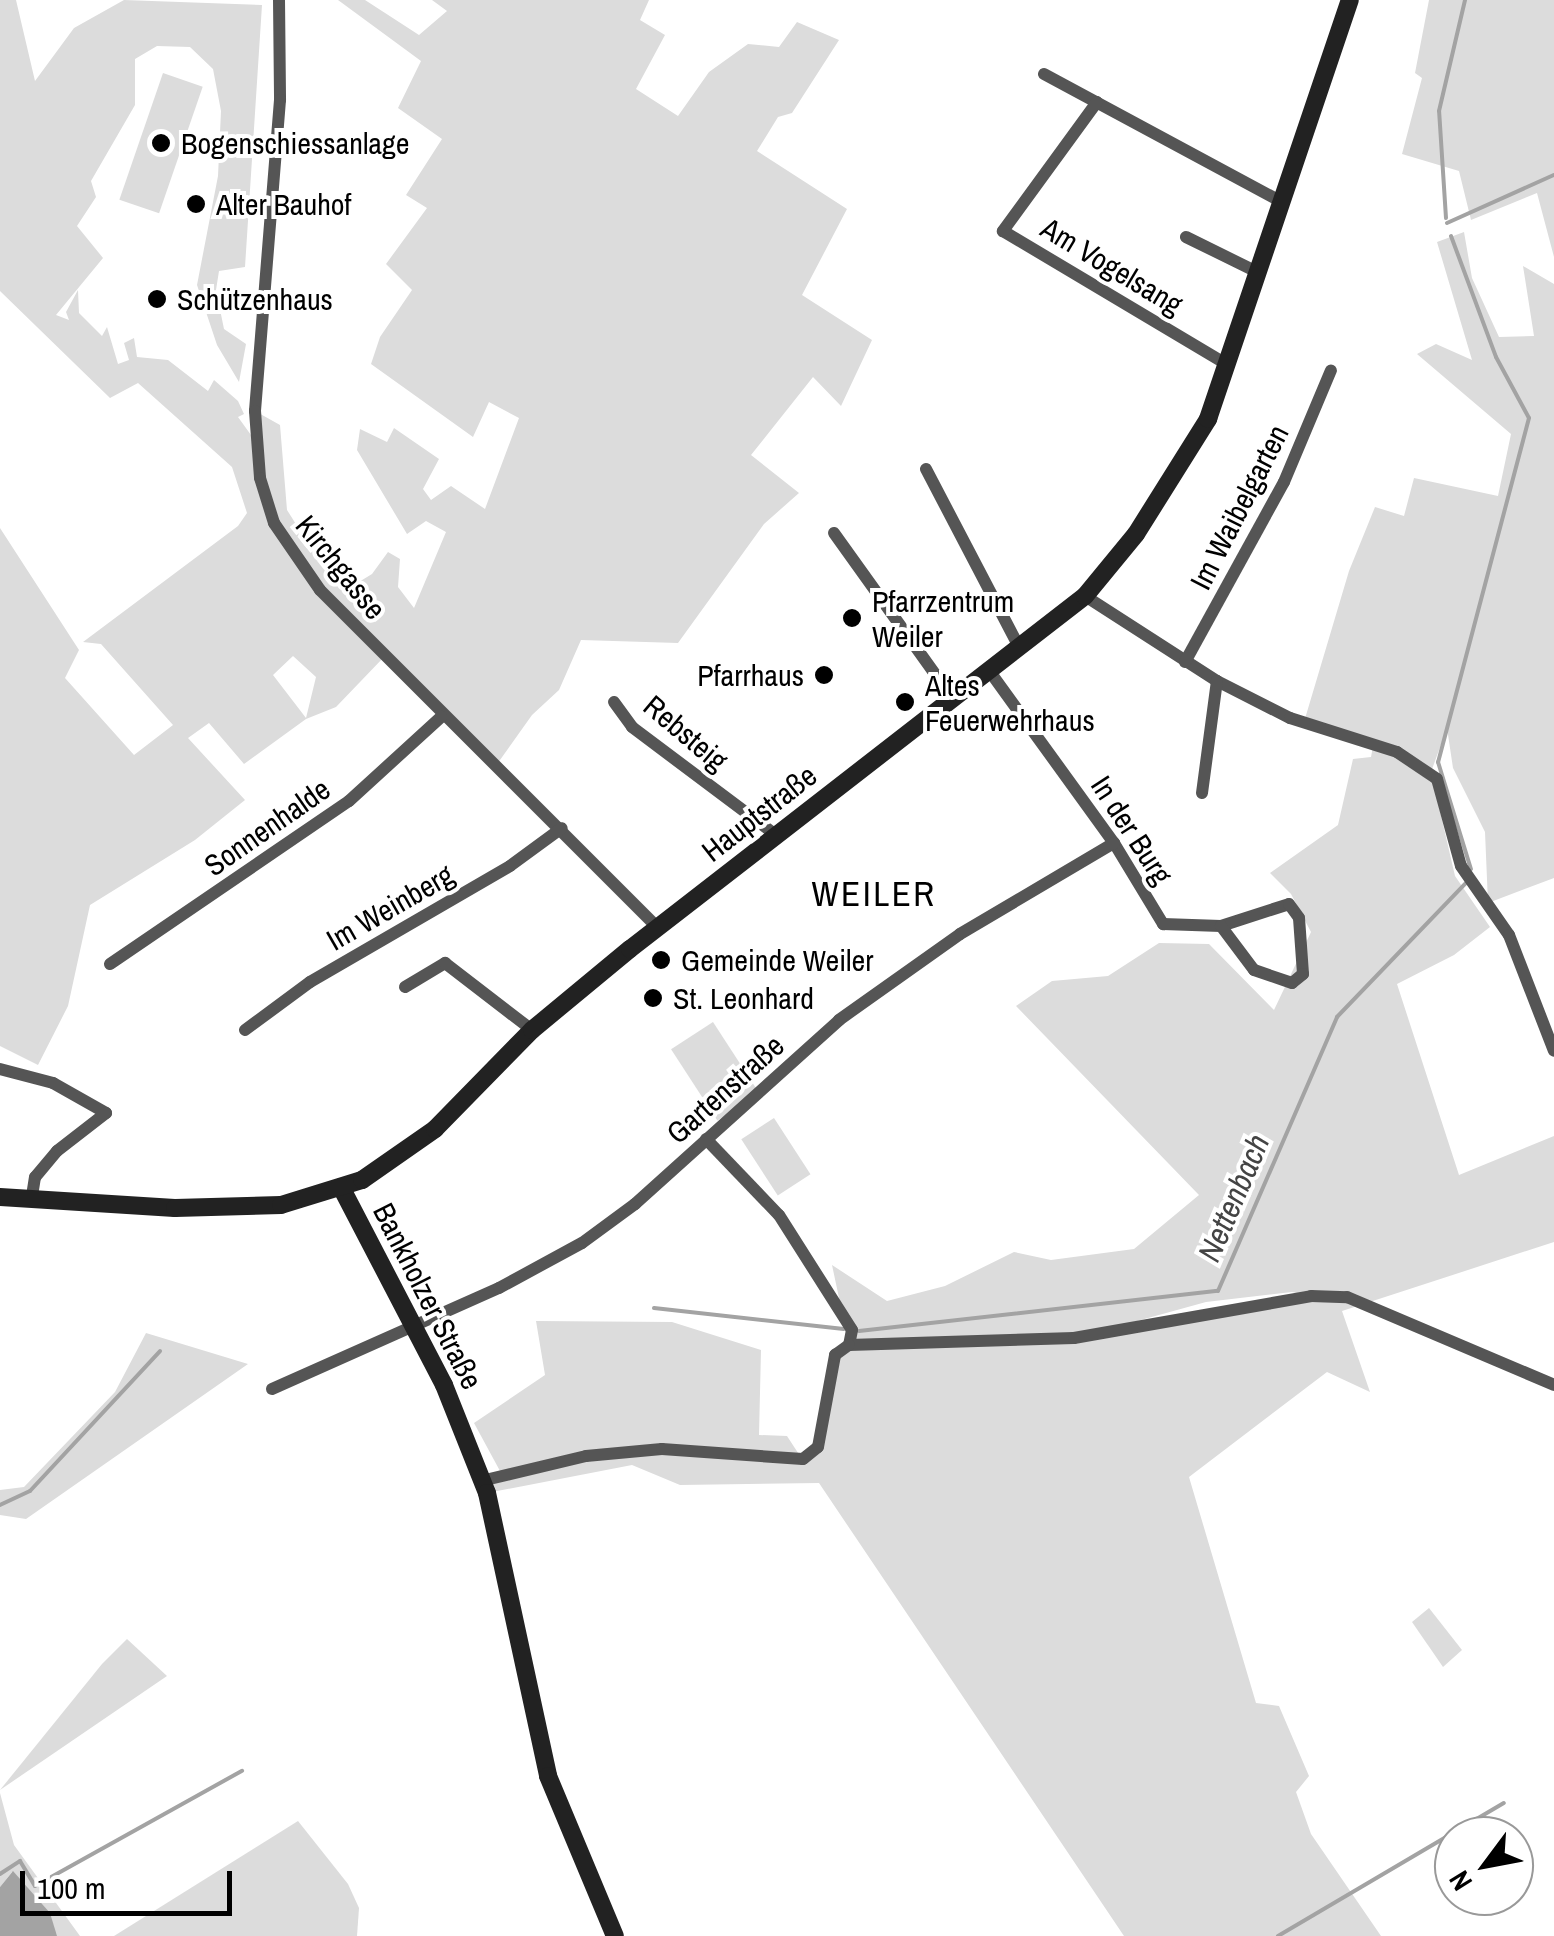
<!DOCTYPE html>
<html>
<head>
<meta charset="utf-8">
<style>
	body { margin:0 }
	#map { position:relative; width:1554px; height:1936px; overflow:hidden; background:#fff; font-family:"Archivo Narrow",sans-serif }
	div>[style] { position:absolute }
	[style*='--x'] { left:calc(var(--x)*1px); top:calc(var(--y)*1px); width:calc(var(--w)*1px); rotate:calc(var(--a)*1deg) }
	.green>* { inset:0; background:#dcdcdc; transform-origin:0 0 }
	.water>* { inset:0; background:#a3a3a3 }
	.stream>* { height:4px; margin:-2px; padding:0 2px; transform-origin:2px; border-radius:2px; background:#a3a3a3 }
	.street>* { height:12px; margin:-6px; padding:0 6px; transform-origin:6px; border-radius:6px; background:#555 }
	.secondary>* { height:18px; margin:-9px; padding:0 9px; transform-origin:9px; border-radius:9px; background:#222 }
	.dots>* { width:28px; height:28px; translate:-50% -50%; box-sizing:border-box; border:5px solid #fff; border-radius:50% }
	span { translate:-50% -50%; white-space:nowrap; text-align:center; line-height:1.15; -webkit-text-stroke:8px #fff; paint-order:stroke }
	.poi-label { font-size:30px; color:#000 }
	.left { translate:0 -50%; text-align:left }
	.right { translate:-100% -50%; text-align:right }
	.street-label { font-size:30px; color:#000 }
	.water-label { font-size:32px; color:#444; font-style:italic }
	.quarter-label { font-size:35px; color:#000; letter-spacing:2.5px }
	.north { position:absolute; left:1434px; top:1816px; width:100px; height:100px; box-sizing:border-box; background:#fff; border:2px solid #999; border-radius:50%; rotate:238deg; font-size:28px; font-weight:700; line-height:40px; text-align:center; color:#000 }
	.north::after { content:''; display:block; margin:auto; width:35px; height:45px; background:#000; clip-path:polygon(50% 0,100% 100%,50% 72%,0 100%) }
	.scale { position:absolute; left:20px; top:1871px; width:212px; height:45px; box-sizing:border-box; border:5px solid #000; border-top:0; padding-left:12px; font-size:30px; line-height:35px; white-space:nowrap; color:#000; -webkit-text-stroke:8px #fff; paint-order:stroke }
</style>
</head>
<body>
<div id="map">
	<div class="green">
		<div style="clip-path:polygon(evenodd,0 0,16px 0,35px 81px,74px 28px,124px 0,262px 5px,245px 267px,219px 271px,216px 290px,224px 329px,246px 344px,239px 382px,217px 345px,197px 285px,218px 176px,221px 111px,213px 69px,190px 47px,157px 46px,135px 59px,135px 105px,91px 181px,96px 197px,77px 226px,103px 258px,56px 315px,69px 320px,66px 312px,78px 290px,79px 313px,102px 336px,107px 327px,118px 364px,129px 360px,124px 343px,134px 338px,137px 357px,168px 360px,208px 391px,214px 380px,238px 401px,244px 414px,238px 417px,256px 442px,255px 411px,280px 425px,287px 510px,320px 562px,349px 588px,372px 574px,388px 552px,400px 559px,398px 587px,414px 608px,446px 532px,426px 521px,407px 534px,357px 450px,360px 429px,387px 442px,394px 428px,439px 459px,423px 489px,431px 500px,451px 486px,485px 509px,519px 418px,489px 402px,473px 437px,371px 364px,380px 337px,412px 290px,386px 264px,427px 208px,406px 195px,442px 139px,398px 108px,421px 61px,338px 0,365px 0,419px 35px,447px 11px,432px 0,649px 0,640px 20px,665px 35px,636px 89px,678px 116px,709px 72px,748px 44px,779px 47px,797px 22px,839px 40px,792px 113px,778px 117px,757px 151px,847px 209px,802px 295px,872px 340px,841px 406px,813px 377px,751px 455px,799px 493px,764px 524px,678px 643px,581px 640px,559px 690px,532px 715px,495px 767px,384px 657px,336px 707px,306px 719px,244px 764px,209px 723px,188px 738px,245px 800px,195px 840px,90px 905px,68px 1006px,38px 1065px,0 1046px,0 528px,79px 650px,65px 678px,134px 755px,173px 725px,101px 644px,83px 642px,238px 526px,247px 513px,232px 467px,138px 383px,110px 398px,0 291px,0 0,293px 656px,316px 677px,306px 718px,273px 675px,293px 656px)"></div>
		<div style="clip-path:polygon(1429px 0,1554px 0,1554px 257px,1537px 193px,1471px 220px,1459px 171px,1402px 154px,1422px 78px,1415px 73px)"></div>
		<div style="left:163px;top:73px;width:42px;height:134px;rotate:19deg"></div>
		<div style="clip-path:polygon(evenodd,1464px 232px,1472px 278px,1499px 337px,1534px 336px,1523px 266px,1554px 284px,1554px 878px,1488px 903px,1485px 832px,1453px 768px,1447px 728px,1431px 772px,1455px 876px,1490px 927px,1454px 955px,1397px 984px,1459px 1175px,1554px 1136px,1554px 1242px,1342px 1311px,1370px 1392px,1327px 1372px,1189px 1477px,1256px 1703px,1279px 1706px,1309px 1776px,1296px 1792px,1311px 1834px,1381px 1936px,1124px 1936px,819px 1483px,680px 1485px,632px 1465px,487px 1493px,500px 1471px,474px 1423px,545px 1375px,536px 1321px,672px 1322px,761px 1350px,759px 1435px,787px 1436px,802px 1459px,818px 1447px,835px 1355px,849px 1345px,832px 1265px,887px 1301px,945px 1286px,1014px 1252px,1051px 1260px,1134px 1249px,1199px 1195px,1016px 1006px,1052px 981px,1108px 976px,1159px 943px,1209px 944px,1274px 1010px,1311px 932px,1291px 894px,1270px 873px,1338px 825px,1353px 759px,1371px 757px,1374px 741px,1304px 722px,1349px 571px,1375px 507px,1404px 516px,1414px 478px,1498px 496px,1511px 434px,1417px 354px,1436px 344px,1472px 360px,1437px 242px,1464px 232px,1292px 1292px,1307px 1295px,1090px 1334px,1206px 1302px,1292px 1292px)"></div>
		<div style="left:713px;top:1022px;width:85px;height:50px;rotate:57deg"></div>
		<div style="left:774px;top:1118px;width:67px;height:39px;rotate:57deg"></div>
		<div style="clip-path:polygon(146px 1333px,248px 1364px,26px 1519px,0 1515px,0 1490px,24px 1487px,115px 1392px)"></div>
		<div style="clip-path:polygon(1429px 1608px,1462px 1650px,1443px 1667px,1412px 1622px)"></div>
		<div style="clip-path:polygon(127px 1639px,167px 1676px,0 1790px,102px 1664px)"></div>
		<div style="clip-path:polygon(0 1793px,14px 1845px,80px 1936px,56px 1936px,12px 1872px,0 1887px)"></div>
		<div style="clip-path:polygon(298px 1821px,348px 1884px,359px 1908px,357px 1936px,114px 1936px)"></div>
	</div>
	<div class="water">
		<div style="clip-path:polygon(13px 1871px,50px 1913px,57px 1936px,0 1936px,0 1887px)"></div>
	</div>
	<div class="stream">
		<div style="--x:1446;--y:218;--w:107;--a:-93.7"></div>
		<div style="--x:1439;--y:111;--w:114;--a:-76.8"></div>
		<div style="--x:1447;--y:223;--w:117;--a:-24.2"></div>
		<div style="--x:1451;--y:236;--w:129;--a:69.6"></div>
		<div style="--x:1496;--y:357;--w:69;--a:61.6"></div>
		<div style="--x:1529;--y:418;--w:356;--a:104.8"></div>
		<div style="--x:1438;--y:762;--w:112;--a:72.9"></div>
		<div style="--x:654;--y:1308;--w:191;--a:6.3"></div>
		<div style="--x:859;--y:1331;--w:361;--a:-6.4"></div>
		<div style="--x:1218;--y:1291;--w:299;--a:-66.5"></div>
		<div style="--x:1337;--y:1017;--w:186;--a:-46.1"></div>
		<div style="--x:0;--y:1505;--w:33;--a:-25"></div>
		<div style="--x:30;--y:1491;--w:191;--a:-47.1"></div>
		<div style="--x:0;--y:1874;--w:24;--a:-33"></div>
		<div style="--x:20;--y:1861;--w:29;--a:59"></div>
		<div style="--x:35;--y:1886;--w:237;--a:-29.1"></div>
		<div style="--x:1278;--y:1936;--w:262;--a:-30.5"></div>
	</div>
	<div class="street">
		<div style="--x:279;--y:0;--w:100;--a:89.4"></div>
		<div style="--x:280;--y:100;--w:312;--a:94.6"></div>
		<div style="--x:255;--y:411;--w:67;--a:85.7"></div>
		<div style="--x:260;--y:478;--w:47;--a:72.7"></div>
		<div style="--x:274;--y:523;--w:81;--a:55.5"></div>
		<div style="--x:320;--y:590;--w:478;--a:45"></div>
		<div style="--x:1044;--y:74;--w:268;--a:28.3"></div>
		<div style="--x:1097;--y:102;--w:160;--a:126.1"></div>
		<div style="--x:1003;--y:231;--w:262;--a:30.8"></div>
		<div style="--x:1186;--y:237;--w:79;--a:26.2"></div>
		<div style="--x:926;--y:469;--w:201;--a:62.4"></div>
		<div style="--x:834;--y:533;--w:199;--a:54.4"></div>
		<div style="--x:1085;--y:596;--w:157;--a:32.8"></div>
		<div style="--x:1217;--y:681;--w:82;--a:26.9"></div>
		<div style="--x:1290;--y:718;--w:112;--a:17.6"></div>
		<div style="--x:1397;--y:752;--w:48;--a:34"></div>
		<div style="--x:1437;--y:779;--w:90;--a:74.6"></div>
		<div style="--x:1461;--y:866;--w:84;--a:55.2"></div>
		<div style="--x:1509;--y:935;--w:124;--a:68.8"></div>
		<div style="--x:1185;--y:662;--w:205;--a:-61.2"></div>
		<div style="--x:1284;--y:482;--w:121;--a:-67.2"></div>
		<div style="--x:988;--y:669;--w:215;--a:54.1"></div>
		<div style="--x:1114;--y:843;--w:95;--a:58.8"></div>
		<div style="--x:1163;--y:924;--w:58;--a:2"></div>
		<div style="--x:1221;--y:926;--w:71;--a:-17.9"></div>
		<div style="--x:1289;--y:904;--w:17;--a:54"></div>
		<div style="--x:1299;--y:918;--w:56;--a:85.9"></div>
		<div style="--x:1303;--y:974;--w:14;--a:141"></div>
		<div style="--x:1292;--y:983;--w:40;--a:-161.1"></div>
		<div style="--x:1254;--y:970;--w:55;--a:-126.9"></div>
		<div style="--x:614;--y:702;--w:31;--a:54"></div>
		<div style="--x:632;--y:727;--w:181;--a:36.9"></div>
		<div style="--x:1202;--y:793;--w:113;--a:-82.4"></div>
		<div style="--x:110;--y:964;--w:289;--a:-34.3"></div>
		<div style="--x:349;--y:801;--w:125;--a:-42.4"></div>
		<div style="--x:405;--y:987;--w:47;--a:-31"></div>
		<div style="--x:445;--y:963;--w:110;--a:37.6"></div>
		<div style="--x:245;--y:1030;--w:81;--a:-36.4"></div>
		<div style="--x:310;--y:982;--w:231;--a:-30.1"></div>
		<div style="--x:510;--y:866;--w:64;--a:-36.2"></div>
		<div style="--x:0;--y:1069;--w:55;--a:14.8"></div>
		<div style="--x:53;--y:1083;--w:61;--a:29.5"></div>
		<div style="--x:106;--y:1113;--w:62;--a:142.2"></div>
		<div style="--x:57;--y:1151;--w:34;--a:130"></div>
		<div style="--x:35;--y:1177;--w:24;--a:99"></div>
		<div style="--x:706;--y:1139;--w:105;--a:46.2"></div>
		<div style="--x:779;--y:1215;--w:136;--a:57.6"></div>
		<div style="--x:852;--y:1330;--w:15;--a:101"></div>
		<div style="--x:849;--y:1345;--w:225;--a:-1.8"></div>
		<div style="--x:1074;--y:1338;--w:241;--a:-10"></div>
		<div style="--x:1311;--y:1296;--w:36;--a:2"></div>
		<div style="--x:1347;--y:1297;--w:225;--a:23"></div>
		<div style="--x:272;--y:1389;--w:248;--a:-24"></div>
		<div style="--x:499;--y:1288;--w:94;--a:-28.5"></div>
		<div style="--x:582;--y:1243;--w:66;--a:-36.3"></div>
		<div style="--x:635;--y:1204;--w:275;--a:-42"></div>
		<div style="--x:839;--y:1020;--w:148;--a:-35.4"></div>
		<div style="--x:960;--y:934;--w:179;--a:-30.6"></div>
		<div style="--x:481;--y:1481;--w:108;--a:-13.4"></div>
		<div style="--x:586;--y:1456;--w:76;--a:-5.3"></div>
		<div style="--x:662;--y:1449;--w:141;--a:4.1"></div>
		<div style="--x:803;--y:1459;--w:19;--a:-39"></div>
		<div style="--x:818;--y:1447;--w:94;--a:-79.5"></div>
		<div style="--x:835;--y:1355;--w:17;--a:-36"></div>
	</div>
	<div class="secondary">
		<div style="--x:341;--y:1187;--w:223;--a:62.5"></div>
		<div style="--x:444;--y:1385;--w:116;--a:68.3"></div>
		<div style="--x:487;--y:1493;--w:289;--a:77.8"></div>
		<div style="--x:548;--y:1776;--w:173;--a:67.3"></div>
		<div style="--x:0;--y:1197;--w:175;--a:3.6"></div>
		<div style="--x:175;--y:1208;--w:106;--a:-1.6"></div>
		<div style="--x:281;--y:1205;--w:85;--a:-17.2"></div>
		<div style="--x:362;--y:1180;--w:89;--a:-34.9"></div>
		<div style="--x:435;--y:1129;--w:139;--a:-45.6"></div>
		<div style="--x:532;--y:1030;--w:127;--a:-39.6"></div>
		<div style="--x:630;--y:949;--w:576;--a:-37.81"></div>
		<div style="--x:1085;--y:596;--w:80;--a:-50.6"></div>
		<div style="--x:1136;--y:534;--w:136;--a:-57.9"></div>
		<div style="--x:1208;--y:419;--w:442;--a:-71.3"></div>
	</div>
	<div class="dots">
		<div style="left:161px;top:143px;background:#000"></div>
		<div style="left:196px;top:204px;background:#000"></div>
		<div style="left:157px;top:299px;background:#000"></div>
		<div style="left:852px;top:618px;background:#000"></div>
		<div style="left:824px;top:675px;background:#000"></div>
		<div style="left:905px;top:702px;background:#000"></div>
		<div style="left:661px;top:960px;background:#000"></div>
		<div style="left:653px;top:998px;background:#000"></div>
	</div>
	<div class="poi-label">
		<span class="left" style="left:181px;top:143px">Bogenschiessanlage</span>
		<span class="left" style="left:216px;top:204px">Alter Bauhof</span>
		<span class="left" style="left:177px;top:299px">Schützenhaus</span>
		<span class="left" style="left:872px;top:618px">Pfarrzentrum<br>Weiler</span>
		<span class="right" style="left:804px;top:675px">Pfarrhaus</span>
		<span class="left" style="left:925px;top:702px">Altes<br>Feuerwehrhaus</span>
		<span class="left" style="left:681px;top:960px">Gemeinde Weiler</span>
		<span class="left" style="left:673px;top:998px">St. Leonhard</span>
	</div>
	<div class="street-label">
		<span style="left:1112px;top:266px;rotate:31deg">Am Vogelsang</span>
		<span style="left:1239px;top:507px;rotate:-63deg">Im Waibelgarten</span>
		<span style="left:341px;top:567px;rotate:51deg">Kirchgasse</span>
		<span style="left:686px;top:733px;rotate:40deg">Rebsteig</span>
		<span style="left:759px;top:813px;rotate:-38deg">Hauptstraße</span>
		<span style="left:267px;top:827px;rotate:-35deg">Sonnenhalde</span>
		<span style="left:1132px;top:830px;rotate:57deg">In der Burg</span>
		<span style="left:390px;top:907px;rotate:-30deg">Im Weinberg</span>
		<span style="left:725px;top:1089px;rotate:-42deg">Gartenstraße</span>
		<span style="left:428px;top:1296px;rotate:63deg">Bankholzer Straße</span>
	</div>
	<div class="water-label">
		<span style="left:1234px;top:1198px;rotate:-67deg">Nettenbach</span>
	</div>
	<div class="quarter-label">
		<span style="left:874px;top:894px">WEILER</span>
	</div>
	<div class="north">N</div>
	<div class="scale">100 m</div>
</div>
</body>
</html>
